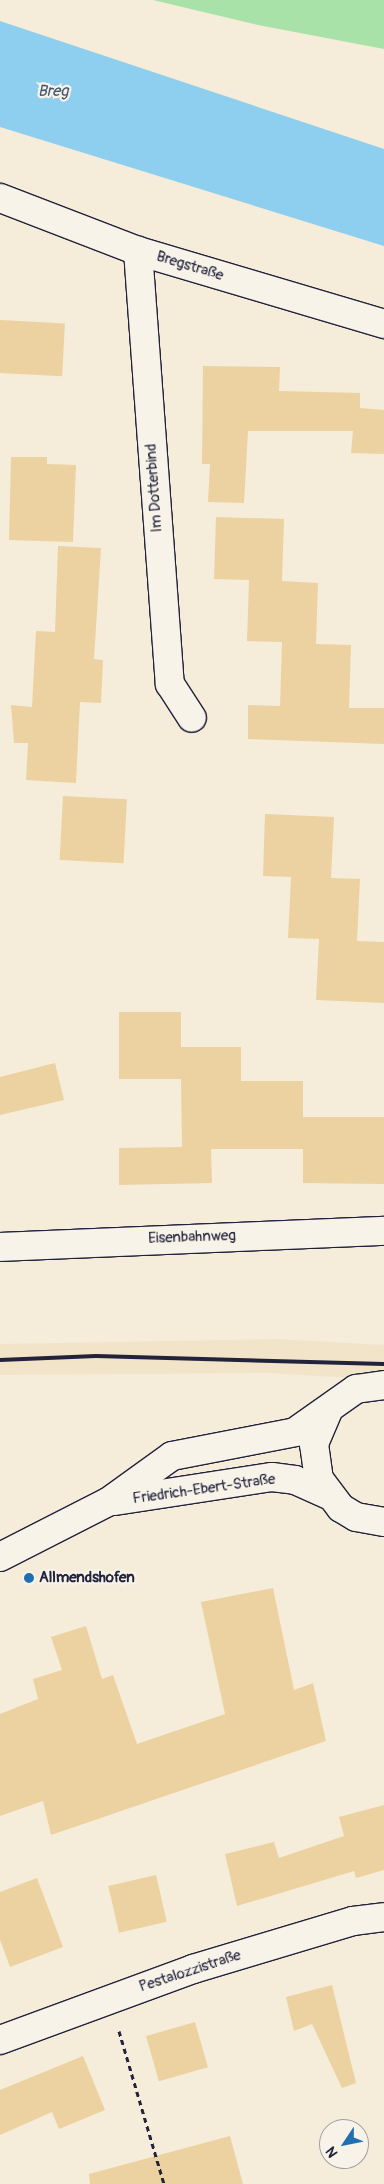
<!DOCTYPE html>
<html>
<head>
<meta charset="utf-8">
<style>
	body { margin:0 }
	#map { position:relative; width:384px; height:2184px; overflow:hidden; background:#f5ecda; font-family:Pangolin,sans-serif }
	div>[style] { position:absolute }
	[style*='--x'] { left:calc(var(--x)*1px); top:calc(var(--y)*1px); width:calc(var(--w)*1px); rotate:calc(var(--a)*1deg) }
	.built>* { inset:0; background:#f2e4c9 }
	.green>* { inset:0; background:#a8e2a8 }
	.water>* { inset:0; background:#8eceef }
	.building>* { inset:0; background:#ecd2a1; transform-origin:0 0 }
	.path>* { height:3px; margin-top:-1.5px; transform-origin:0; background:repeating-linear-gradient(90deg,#22223b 0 5px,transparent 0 9px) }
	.roads { filter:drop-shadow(1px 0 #22223b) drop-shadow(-1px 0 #22223b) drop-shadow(0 1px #22223b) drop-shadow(0 -1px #22223b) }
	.minor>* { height:28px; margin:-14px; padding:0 14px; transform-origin:14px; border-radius:14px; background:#f7f3e8 }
	.secondary>* { height:28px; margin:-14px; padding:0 14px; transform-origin:14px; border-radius:14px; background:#f7f3e8 }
	.rail>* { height:4px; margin:-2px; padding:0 2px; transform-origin:2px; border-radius:2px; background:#22223b }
	.dots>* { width:14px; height:14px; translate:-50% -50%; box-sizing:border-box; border:2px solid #f7f3e8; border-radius:50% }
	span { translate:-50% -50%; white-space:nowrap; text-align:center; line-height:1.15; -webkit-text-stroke:4.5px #f7f3e8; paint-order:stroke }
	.street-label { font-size:15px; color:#22223b }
	.poi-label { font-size:15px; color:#22223b; font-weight:700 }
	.left { translate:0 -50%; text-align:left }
	.water-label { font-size:16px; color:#425671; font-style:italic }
	.north { position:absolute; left:319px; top:2119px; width:50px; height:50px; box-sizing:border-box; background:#f7f3e8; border:1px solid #a29fa3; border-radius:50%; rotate:236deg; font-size:14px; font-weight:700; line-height:20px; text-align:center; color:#22223b }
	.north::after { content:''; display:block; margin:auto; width:18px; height:22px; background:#1f6fb2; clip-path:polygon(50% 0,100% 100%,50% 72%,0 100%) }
</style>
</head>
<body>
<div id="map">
	<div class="built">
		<div style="clip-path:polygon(277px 1339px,384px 1345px,384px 1380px,270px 1373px,0 1375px,0 1344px)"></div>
	</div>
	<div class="green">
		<div style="clip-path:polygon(153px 0,384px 0,384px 49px,258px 25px)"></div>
	</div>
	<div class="water">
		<div style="clip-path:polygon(0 21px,384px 149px,384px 246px,0 127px)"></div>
	</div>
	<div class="building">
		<div style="left:0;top:320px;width:65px;height:53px;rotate:3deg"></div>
		<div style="clip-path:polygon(203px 366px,280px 367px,279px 391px,360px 393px,360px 408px,384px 410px,384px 454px,351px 453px,353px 431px,248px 431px,244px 503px,208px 502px,210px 464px,202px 464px)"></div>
		<div style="clip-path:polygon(11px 457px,47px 457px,47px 464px,76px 465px,73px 542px,9px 540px)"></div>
		<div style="clip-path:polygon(216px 517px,284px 519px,282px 581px,318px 583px,316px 644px,351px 645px,349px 708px,384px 708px,384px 744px,248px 739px,248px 705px,280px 706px,282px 642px,247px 641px,249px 580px,214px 579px)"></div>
		<div style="clip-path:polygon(58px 546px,101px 548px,94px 659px,103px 660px,101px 703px,80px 702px,76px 783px,26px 780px,28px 743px,14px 743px,11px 705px,32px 707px,36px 631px,55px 632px)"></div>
		<div style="left:63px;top:796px;width:64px;height:64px;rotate:3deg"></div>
		<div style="clip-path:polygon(265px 814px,334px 817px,331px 878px,360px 879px,357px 941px,384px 942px,384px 1003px,316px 1000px,319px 939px,288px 938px,291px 877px,263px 876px)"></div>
		<div style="clip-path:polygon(119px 1012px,181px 1012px,181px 1047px,241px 1047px,241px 1081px,303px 1081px,303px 1117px,384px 1117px,384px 1184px,303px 1183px,303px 1149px,211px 1149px,212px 1183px,119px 1185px,119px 1148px,182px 1147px,181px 1079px,119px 1079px)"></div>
		<div style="clip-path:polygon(55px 1063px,64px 1100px,0 1115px,0 1077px)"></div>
		<div style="clip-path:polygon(273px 1588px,294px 1690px,313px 1683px,326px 1741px,51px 1835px,43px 1801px,0 1816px,0 1714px,38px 1699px,33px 1679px,62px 1670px,51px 1637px,86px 1626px,102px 1679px,113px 1675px,137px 1744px,225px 1714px,201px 1602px)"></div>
		<div style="clip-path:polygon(384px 1805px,384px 1870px,356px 1878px,354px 1871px,237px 1906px,225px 1854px,274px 1842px,279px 1858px,344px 1836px,339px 1817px)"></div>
		<div style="left:156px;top:1875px;width:48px;height:49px;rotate:77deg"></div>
		<div style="clip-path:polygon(37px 1878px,63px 1947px,10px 1967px,0 1940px,0 1892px)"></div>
		<div style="clip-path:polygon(332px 1985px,356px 2083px,342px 2088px,312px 2024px,294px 2031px,286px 1997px)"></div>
		<div style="left:195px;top:2022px;width:47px;height:51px;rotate:74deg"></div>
		<div style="clip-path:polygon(83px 2056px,105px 2110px,59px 2129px,52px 2112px,0 2135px,0 2090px)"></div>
		<div style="clip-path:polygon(230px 2136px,243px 2184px,90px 2184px,89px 2174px)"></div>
	</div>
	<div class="path">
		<div style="--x:119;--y:2031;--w:159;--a:73.6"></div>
	</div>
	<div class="roads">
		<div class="minor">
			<div style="--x:0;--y:198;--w:148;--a:21"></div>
			<div style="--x:138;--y:251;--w:257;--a:16.5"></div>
			<div style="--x:138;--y:251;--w:434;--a:85.8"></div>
			<div style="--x:170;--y:684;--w:40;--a:57.1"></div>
			<div style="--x:0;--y:1247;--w:384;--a:-2.4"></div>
			<div style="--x:0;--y:2040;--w:206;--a:-20.2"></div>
			<div style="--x:193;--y:1969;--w:167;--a:-16.7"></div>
			<div style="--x:353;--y:1921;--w:31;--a:-7"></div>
		</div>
		<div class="secondary">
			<div style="--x:328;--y:1411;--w:36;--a:113"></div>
			<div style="--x:314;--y:1444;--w:35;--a:82"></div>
			<div style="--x:319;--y:1479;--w:36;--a:53"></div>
			<div style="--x:341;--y:1508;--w:17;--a:31"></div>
			<div style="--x:356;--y:1517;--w:28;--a:10"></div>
			<div style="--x:115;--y:1501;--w:159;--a:-8.7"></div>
			<div style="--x:272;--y:1477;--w:23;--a:7"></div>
			<div style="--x:295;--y:1480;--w:36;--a:24"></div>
			<div style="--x:0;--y:1557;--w:121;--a:-27"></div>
			<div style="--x:108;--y:1502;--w:79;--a:-35.7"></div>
			<div style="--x:172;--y:1456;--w:125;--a:-11"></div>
			<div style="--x:295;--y:1432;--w:75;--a:-35.2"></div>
			<div style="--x:356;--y:1389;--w:28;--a:-8"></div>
		</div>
	</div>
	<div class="rail">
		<div style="--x:0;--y:1360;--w:96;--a:-2.4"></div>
		<div style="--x:96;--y:1356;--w:288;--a:1.6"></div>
	</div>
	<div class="dots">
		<div style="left:29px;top:1578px;background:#1f6fb2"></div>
	</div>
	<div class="street-label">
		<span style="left:190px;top:266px;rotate:17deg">Bregstraße</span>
		<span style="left:154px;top:488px;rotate:-94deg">Im Dotterbind</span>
		<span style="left:192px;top:1237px;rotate:-2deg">Eisenbahnweg</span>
		<span style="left:204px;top:1489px;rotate:-8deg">Friedrich-Ebert-Straße</span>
		<span style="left:190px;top:1971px;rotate:-18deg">Pestalozzistraße</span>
	</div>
	<div class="poi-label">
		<span class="left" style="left:39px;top:1578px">Allmendshofen</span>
	</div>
	<div class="water-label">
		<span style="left:53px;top:91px">Breg</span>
	</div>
	<div class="north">N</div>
</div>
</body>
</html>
